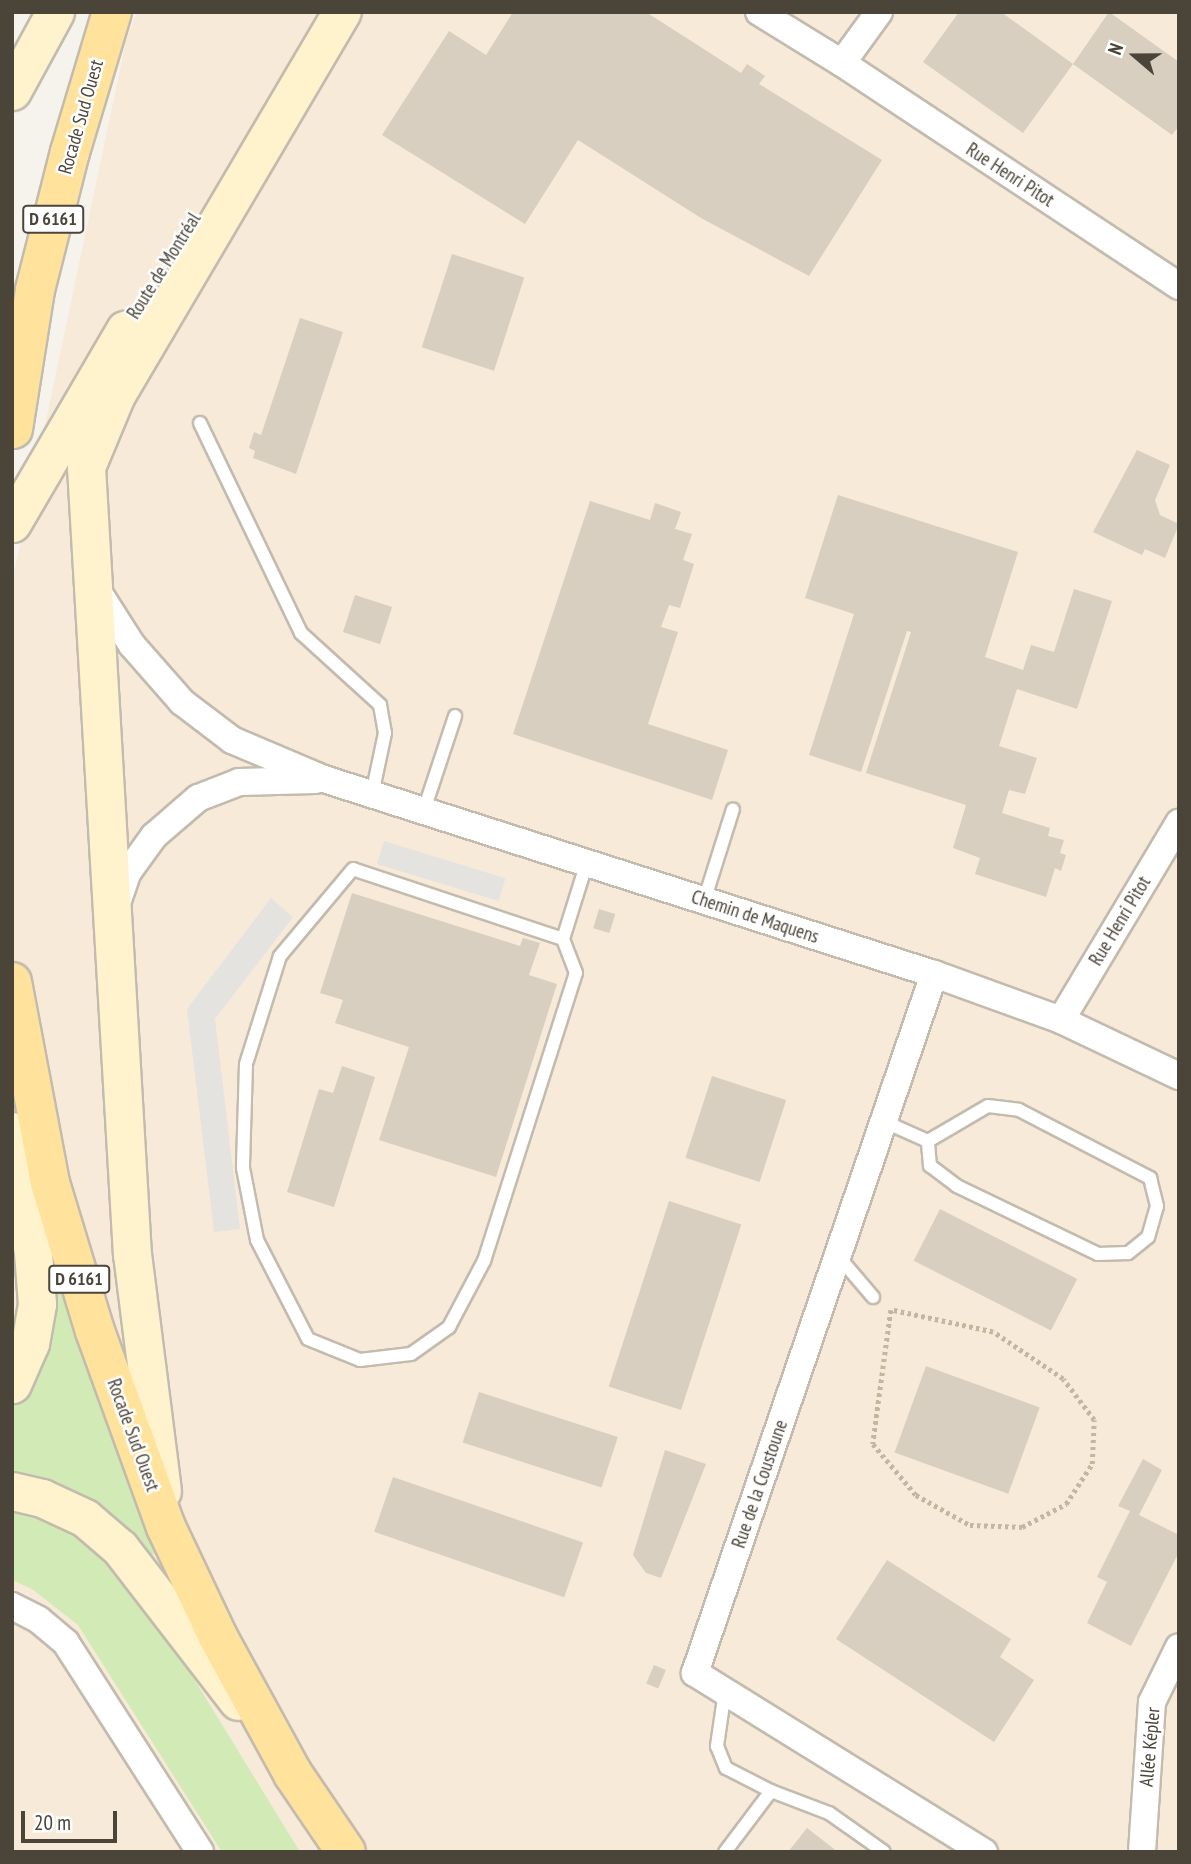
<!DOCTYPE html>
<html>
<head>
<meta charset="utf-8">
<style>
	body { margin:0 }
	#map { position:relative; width:1191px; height:1864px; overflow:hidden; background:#f6f3ec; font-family:"PT Sans Narrow",sans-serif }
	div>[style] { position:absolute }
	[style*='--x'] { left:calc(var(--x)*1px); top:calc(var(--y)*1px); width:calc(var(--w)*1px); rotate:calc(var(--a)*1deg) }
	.commercial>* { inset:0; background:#f7ead8 }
	.green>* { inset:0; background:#d2eab5 }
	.parking>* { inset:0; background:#e5e3e0; transform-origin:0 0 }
	.building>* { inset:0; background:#d8cfc1; transform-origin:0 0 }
	.path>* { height:4.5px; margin-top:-2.25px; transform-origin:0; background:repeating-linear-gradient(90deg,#c4b79f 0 3.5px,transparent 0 7px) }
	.roads { filter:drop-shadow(2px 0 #c2bbae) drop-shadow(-2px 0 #c2bbae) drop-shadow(0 2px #c2bbae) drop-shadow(0 -2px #c2bbae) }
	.service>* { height:12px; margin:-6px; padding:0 6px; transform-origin:6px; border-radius:6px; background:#fff }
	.minor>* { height:26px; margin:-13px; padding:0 13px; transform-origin:13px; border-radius:13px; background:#fff }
	.secondary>* { height:37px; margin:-18.5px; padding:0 18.5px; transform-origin:18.5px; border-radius:18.5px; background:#fff3cd }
	.primary>* { height:38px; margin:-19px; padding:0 19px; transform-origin:19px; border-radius:19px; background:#ffe39c }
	span { translate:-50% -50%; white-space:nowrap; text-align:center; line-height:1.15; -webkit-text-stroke:5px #fff; paint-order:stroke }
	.shield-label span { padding:2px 5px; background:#fff; border:2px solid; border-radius:5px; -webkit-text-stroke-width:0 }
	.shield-label { font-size:18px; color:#4b4439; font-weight:700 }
	.street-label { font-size:19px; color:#4b4439 }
	.frame { position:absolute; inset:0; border:14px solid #4b4439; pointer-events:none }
	.north { position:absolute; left:1100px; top:21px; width:70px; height:70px; -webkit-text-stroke:5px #fff; paint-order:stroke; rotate:290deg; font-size:19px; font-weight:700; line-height:28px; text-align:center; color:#4b4439 }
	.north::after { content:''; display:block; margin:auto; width:24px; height:32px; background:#4b4439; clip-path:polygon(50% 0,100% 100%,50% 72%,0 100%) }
	.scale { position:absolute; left:21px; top:1811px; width:96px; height:32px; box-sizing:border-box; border:4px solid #4b4439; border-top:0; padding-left:9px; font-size:21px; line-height:24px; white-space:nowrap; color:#4b4439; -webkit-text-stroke:5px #fff; paint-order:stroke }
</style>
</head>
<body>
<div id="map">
	<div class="commercial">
		<div style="clip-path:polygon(137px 12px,1179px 12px,1179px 1852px,12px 1852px,12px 582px,126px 41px)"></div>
	</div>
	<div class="green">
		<div style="clip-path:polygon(56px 1266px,163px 1553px,151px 1555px,109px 1515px,61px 1486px,12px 1473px,12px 1408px,36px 1370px,52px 1320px)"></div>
		<div style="clip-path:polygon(12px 1507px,45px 1515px,93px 1546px,142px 1594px,300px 1852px,222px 1852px,78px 1625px,32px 1589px,12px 1580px)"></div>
	</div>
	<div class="parking">
		<div style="left:384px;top:841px;width:127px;height:24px;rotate:17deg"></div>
		<div style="clip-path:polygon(271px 898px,293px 917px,215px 1019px,240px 1229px,214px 1232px,187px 1009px)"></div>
	</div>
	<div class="building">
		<div style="clip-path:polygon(513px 12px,646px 12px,741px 73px,747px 64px,765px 76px,759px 84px,882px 160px,809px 276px,701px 218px,578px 140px,525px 224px,382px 135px,449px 31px,486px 55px)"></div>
		<div style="clip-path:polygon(959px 12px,1001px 12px,1073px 64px,1023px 133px,923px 62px)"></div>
		<div style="clip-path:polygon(1109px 12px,1179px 62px,1179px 126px,1172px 135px,1073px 64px)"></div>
		<div style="left:452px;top:254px;width:76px;height:98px;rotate:18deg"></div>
		<div style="clip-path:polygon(300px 318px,343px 332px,296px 474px,253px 458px,255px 451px,249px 448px,254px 432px,261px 435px)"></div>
		<div style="clip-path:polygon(1137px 450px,1170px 465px,1155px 500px,1160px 515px,1179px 524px,1165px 558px,1145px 549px,1142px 555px,1093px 532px)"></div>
		<div style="clip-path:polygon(838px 495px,1018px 552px,985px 657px,1023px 670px,1031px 645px,1054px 652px,1074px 589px,1112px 601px,1077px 709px,1017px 689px,999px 746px,1037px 758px,1025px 794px,1009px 790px,1002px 813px,1050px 828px,1048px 836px,1064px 840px,1060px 853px,1066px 855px,1061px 871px,1055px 868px,1046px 897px,975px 874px,980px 858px,953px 848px,966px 805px,866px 773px,911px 632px,907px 631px,861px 772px,809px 755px,854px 614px,805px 598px)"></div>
		<div style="clip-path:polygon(590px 501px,650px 520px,655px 503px,681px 512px,675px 529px,692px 534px,683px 560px,694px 564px,680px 608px,669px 605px,661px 627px,678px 632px,648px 724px,728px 750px,712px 800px,513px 734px)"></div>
		<div style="left:355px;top:595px;width:39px;height:39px;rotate:18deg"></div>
		<div style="clip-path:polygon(352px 893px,520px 946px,523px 938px,540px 943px,529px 975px,557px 984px,496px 1177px,379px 1140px,409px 1047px,335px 1023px,343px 1000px,320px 993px)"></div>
		<div style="left:599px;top:909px;width:17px;height:20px;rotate:17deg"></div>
		<div style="clip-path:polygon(342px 1066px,375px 1077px,334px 1207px,287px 1192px,319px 1089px,333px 1093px)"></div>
		<div style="left:712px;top:1076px;width:78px;height:86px;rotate:18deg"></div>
		<div style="left:669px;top:1201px;width:76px;height:195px;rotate:18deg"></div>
		<div style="left:940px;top:1209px;width:154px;height:58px;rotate:27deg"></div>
		<div style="left:926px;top:1366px;width:121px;height:92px;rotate:20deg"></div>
		<div style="left:479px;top:1392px;width:146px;height:53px;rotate:18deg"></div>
		<div style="clip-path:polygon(665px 1450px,706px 1464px,661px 1578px,646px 1573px,633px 1555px)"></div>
		<div style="clip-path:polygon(1143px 1459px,1162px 1470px,1139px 1515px,1179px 1535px,1179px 1552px,1131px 1646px,1087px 1623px,1107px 1582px,1097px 1577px,1130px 1511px,1118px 1506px)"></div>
		<div style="left:393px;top:1477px;width:201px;height:58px;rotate:19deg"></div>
		<div style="clip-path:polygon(887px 1560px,1011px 1639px,1000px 1657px,1034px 1680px,994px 1742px,836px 1639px)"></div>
		<div style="left:654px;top:1665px;width:13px;height:20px;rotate:23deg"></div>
		<div style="clip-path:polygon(807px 1828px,838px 1852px,788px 1852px)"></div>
	</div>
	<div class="path">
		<div style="--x:891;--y:1310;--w:135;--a:97.7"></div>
		<div style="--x:873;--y:1444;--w:67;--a:49.9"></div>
		<div style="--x:916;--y:1495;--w:62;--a:29.1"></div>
		<div style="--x:970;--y:1525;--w:52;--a:2.2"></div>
		<div style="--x:1022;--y:1527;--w:50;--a:-27.6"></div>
		<div style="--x:1066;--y:1504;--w:48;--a:-57"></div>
		<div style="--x:1092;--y:1464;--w:44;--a:-87.4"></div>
		<div style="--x:1094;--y:1420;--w:51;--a:-127.1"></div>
		<div style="--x:1063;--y:1379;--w:84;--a:-146.1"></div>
		<div style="--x:993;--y:1332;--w:104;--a:-167.8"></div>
	</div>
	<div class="roads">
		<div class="service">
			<div style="--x:200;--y:423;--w:233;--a:64.3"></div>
			<div style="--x:301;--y:633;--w:107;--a:42.3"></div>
			<div style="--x:380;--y:705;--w:28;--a:80"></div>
			<div style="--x:385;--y:733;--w:62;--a:102"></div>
			<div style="--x:424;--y:810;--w:99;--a:-71.7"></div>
			<div style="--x:704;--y:901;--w:96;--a:-72.5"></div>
			<div style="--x:563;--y:939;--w:221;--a:-161.6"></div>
			<div style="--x:353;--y:869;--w:114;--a:130"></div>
			<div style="--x:280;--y:956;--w:113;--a:107.5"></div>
			<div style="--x:246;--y:1064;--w:104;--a:91.7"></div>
			<div style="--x:243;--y:1168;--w:73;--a:79"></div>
			<div style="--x:257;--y:1240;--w:111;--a:62.7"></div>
			<div style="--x:308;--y:1339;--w:56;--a:22"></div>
			<div style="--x:360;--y:1360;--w:51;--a:-6.7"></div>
			<div style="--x:411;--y:1354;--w:47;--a:-35.4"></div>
			<div style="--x:449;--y:1327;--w:75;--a:-62.1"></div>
			<div style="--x:484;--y:1261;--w:302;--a:-72.3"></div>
			<div style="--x:576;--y:973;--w:36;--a:-111"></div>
			<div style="--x:563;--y:939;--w:81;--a:-72.7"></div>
			<div style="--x:883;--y:1121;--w:49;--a:24"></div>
			<div style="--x:928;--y:1141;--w:69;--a:-30.3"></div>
			<div style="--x:988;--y:1106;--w:31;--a:7"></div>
			<div style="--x:1019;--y:1110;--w:148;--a:27.4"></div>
			<div style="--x:1150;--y:1178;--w:29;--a:76"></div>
			<div style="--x:1157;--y:1206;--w:32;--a:106"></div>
			<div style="--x:1148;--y:1237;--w:26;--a:141"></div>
			<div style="--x:1128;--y:1253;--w:30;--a:178"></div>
			<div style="--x:1098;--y:1254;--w:157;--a:-154.3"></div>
			<div style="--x:957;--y:1186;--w:34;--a:-143"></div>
			<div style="--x:930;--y:1166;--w:25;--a:-95"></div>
			<div style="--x:838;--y:1256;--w:54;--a:49.5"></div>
			<div style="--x:725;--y:1691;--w:56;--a:98.3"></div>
			<div style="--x:717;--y:1746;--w:24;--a:68"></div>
			<div style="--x:726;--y:1768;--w:51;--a:27.1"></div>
			<div style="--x:725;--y:1852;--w:76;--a:-53"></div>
			<div style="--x:771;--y:1791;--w:62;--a:20.8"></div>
			<div style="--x:829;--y:1813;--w:67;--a:35.3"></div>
		</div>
		<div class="minor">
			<div style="--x:759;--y:12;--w:97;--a:31.6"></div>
			<div style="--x:842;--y:63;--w:63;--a:-54"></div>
			<div style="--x:842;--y:63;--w:404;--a:33.5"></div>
			<div style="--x:95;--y:587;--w:69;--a:57.5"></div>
			<div style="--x:132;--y:645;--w:76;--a:48.7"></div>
			<div style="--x:182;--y:702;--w:63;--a:37.2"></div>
			<div style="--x:232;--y:740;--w:100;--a:23"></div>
			<div style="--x:324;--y:779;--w:640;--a:17.73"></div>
			<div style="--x:934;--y:974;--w:135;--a:19.9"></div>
			<div style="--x:1061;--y:1020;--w:131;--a:25.4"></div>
			<div style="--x:116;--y:906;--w:36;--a:-71"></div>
			<div style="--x:128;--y:872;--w:44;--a:-54.2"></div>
			<div style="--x:154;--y:836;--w:58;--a:-40.8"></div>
			<div style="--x:198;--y:798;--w:44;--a:-21.3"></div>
			<div style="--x:239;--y:782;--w:76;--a:-1.5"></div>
			<div style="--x:934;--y:974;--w:739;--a:108.88"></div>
			<div style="--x:695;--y:1673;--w:340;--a:31.8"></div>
			<div style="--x:1061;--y:1020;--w:230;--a:-59.1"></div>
			<div style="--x:12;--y:1606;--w:30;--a:27"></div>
			<div style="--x:39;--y:1620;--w:35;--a:40"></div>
			<div style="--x:66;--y:1643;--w:248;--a:57.3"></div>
			<div style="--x:1142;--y:1852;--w:150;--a:-86.2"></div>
			<div style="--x:1152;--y:1702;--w:61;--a:-63.9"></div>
		</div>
		<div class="secondary">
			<div style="--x:12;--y:91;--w:90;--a:-61.4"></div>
			<div style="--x:12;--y:523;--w:224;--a:-59.7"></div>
			<div style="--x:12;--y:1131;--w:123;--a:80.2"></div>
			<div style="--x:33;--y:1252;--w:52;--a:85.6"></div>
			<div style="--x:37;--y:1304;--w:40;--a:100"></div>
			<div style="--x:30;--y:1343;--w:45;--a:113.7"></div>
			<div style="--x:12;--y:1491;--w:31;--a:13"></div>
			<div style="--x:42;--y:1498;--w:47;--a:24.9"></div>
			<div style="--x:85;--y:1518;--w:46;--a:40.6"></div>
			<div style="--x:120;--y:1548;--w:193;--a:52.4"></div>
			<div style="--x:162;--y:1491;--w:238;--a:-97.2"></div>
			<div style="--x:132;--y:1255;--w:789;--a:-93.34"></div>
			<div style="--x:86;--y:467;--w:78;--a:-67.4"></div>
			<div style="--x:116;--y:395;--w:445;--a:-59.5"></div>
		</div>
		<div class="primary">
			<div style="--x:13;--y:429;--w:141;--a:-81"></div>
			<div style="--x:35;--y:290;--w:142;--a:-75.8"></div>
			<div style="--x:70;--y:152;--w:146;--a:-73.3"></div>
			<div style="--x:12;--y:982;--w:205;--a:79.3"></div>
			<div style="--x:50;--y:1183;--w:155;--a:73.1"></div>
			<div style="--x:95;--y:1331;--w:208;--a:70.1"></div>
			<div style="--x:166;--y:1527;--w:122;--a:64.7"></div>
			<div style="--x:218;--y:1637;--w:156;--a:61.3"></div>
			<div style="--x:293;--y:1774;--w:94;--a:55.8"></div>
		</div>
	</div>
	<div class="shield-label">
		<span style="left:53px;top:219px">D 6161</span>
		<span style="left:79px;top:1279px">D 6161</span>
	</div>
	<div class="street-label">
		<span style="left:81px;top:117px;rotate:-74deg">Rocade Sud Ouest</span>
		<span style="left:1010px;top:175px;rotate:33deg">Rue Henri Pitot</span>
		<span style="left:164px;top:266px;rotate:-58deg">Route de Montréal</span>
		<span style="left:755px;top:917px;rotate:18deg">Chemin de Maquens</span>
		<span style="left:1120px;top:921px;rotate:-59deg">Rue Henri Pitot</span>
		<span style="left:133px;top:1435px;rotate:70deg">Rocade Sud Ouest</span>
		<span style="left:760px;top:1484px;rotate:-71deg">Rue de la Coustoune</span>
		<span style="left:1150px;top:1747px;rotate:-85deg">Allée Képler</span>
	</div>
	<div class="frame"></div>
	<div class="north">N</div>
	<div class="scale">20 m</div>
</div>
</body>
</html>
